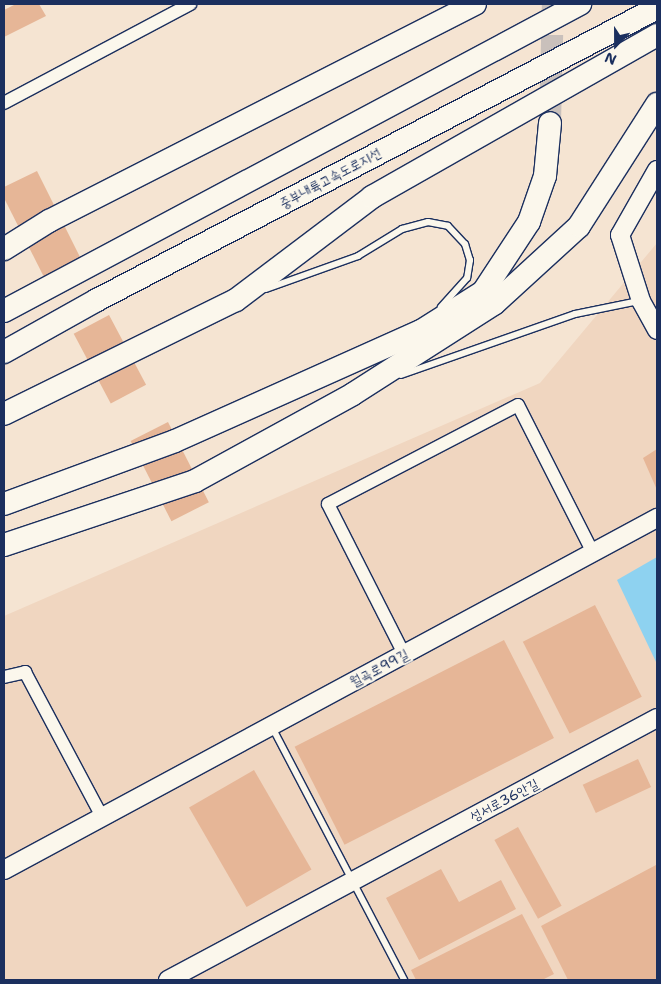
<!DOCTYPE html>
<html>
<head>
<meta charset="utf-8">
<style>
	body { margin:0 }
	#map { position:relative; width:661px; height:984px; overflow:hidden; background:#f5e4d2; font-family:"Shantell Sans","Poor Story",sans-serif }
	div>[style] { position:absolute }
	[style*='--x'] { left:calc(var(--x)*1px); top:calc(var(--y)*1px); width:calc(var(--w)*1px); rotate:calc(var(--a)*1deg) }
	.built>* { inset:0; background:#f0d6c0 }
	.water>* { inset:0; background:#8ed2f0 }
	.building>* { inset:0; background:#e6b697; transform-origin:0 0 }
	.highway-tunnel>* { height:22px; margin-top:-11px; transform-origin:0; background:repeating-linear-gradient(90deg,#c9c0bb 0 22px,transparent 0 33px) }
	.roads { filter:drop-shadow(1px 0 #1b2f5e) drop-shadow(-1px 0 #1b2f5e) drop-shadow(0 1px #1b2f5e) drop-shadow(0 -1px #1b2f5e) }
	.lane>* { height:6px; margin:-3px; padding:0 3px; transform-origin:3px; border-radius:3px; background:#fbf7ec }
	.street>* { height:12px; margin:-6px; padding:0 6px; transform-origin:6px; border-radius:6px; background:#fbf7ec }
	.secondary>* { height:18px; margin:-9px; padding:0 9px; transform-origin:9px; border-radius:9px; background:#fbf7ec }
	.highway>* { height:22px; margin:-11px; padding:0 11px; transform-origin:11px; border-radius:11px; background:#fbf7ec }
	span { translate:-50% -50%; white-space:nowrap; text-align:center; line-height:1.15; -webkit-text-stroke:4px #fbf7ec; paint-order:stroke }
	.street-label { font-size:14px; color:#1b2f5e }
	.frame { position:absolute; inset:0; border:5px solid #1b2f5e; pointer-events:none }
	.north { position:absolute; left:591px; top:20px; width:50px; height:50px; -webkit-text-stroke:4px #fbf7ec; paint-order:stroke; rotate:202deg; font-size:14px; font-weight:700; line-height:20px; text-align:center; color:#1b2f5e }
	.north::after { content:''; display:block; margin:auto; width:18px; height:22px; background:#1b2f5e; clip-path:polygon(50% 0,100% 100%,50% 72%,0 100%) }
</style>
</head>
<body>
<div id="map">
	<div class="built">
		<div style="clip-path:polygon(657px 243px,657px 980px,4px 980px,4px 616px,540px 383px)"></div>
	</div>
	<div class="water">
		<div style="clip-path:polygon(657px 557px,657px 664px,617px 580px)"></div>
	</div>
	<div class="building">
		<div style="clip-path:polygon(16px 4px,39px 4px,46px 16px,4px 37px,4px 10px)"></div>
		<div style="clip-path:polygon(37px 171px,82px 261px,45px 279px,4px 198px,4px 187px)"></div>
		<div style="left:109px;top:315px;width:79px;height:40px;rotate:62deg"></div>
		<div style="left:168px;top:422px;width:90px;height:42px;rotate:63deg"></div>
		<div style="clip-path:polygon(657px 449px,657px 490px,643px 458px)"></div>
		<div style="left:595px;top:605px;width:103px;height:81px;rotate:63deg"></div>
		<div style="left:504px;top:640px;width:110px;height:235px;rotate:63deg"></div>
		<div style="left:638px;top:759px;width:31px;height:61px;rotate:65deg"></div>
		<div style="left:254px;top:770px;width:115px;height:75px;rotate:60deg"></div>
		<div style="left:518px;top:827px;width:90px;height:27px;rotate:61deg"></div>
		<div style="clip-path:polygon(656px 865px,657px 980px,568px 980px,541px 926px)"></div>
		<div style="clip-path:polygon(441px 869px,459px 902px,501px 880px,516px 909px,419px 960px,386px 898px)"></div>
		<div style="clip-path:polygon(522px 914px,554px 974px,542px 980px,416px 980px,411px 970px)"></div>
	</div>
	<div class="highway-tunnel">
		<div style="--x:550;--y:123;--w:119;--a:-88.6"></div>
	</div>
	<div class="roads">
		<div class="lane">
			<div style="--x:266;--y:289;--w:98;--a:-19.7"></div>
			<div style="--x:358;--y:256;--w:52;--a:-31.5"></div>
			<div style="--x:402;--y:229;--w:27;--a:-15"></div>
			<div style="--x:428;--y:222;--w:20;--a:11"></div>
			<div style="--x:448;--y:226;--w:25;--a:47"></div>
			<div style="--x:465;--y:244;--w:17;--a:73"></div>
			<div style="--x:470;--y:260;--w:18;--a:99"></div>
			<div style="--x:467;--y:278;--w:39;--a:132"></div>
			<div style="--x:401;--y:375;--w:184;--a:-19.3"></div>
			<div style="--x:575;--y:314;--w:65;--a:-11.5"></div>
			<div style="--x:272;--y:727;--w:285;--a:62.4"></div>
		</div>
		<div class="street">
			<div style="--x:4;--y:103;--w:211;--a:-28"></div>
			<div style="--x:404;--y:654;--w:168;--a:-116.9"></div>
			<div style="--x:328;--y:504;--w:214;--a:-27.5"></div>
			<div style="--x:518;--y:405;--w:166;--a:63.1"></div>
			<div style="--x:4;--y:677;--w:22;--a:-13"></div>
			<div style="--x:25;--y:672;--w:164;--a:62"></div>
		</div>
		<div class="secondary">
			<div style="--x:657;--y:170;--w:75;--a:119.6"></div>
			<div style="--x:620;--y:235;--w:69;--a:72.3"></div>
			<div style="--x:641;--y:301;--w:33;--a:61"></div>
			<div style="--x:4;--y:870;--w:742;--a:-28.33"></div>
			<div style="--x:168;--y:980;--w:555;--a:-28.18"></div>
		</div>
		<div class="highway">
			<div style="--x:4;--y:249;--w:53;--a:-31.9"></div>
			<div style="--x:49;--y:221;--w:478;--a:-27"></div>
			<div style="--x:4;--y:311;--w:653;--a:-28.06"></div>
			<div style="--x:4;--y:352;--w:107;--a:-29.2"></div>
			<div style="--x:97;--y:300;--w:632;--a:-27.54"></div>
			<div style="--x:4;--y:414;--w:258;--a:-26.2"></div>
			<div style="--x:236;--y:300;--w:171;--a:-37.1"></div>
			<div style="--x:372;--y:197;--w:328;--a:-29.6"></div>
			<div style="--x:4;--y:504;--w:182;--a:-20.2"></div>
			<div style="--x:175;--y:441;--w:269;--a:-24.1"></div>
			<div style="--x:421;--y:331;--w:73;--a:-32.2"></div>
			<div style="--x:483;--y:292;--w:84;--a:-56.7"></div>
			<div style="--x:529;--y:222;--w:49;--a:-70.8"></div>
			<div style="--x:545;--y:176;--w:53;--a:-84.6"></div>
			<div style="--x:4;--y:545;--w:201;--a:-18.5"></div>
			<div style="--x:195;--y:481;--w:180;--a:-28.8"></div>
			<div style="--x:353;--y:394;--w:167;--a:-32.6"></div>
			<div style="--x:494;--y:304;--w:115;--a:-42.5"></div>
			<div style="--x:579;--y:226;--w:145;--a:-57.4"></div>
		</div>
	</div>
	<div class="street-label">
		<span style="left:330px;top:178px;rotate:-28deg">중부내륙고속도로지선</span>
		<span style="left:379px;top:668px;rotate:-28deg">월곡로99길</span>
		<span style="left:504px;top:800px;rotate:-28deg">성서로36안길</span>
	</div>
	<div class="frame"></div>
	<div class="north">N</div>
</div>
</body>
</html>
